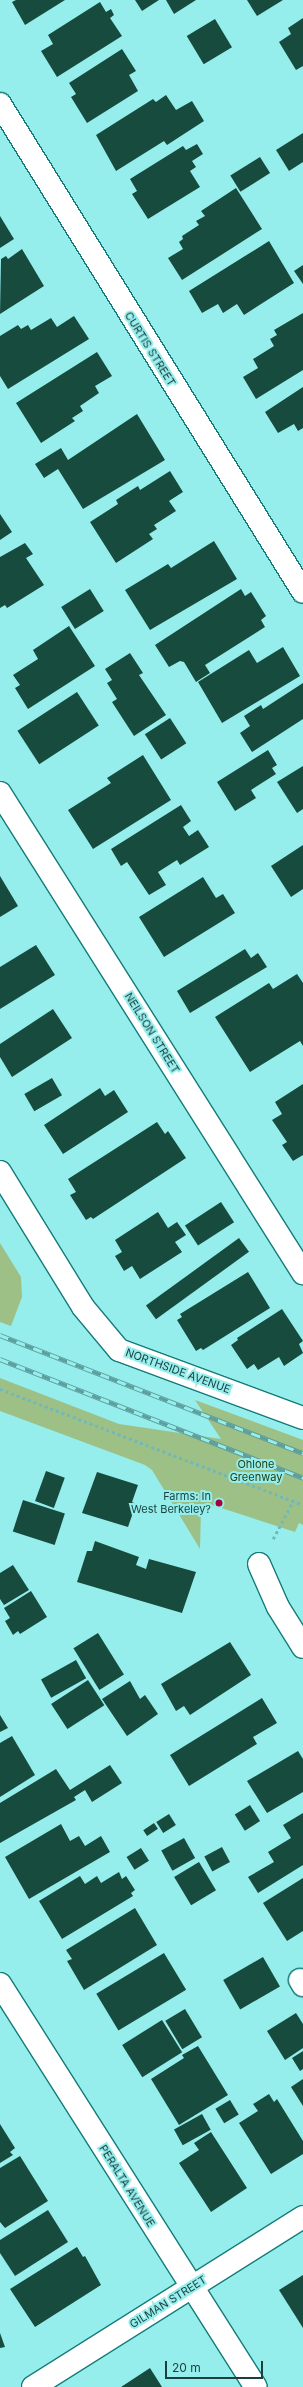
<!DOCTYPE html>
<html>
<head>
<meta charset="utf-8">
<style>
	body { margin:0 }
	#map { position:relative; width:303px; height:2387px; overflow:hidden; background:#95eeec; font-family:Inter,sans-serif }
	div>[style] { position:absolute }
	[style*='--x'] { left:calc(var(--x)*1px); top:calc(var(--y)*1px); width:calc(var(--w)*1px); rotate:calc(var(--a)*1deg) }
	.green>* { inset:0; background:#9dc087 }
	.building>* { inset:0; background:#174b3e; transform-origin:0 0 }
	.path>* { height:2.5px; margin-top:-1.25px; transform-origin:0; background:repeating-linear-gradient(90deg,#70b9b7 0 3px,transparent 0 6px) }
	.roads { filter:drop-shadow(1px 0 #167c7b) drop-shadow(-1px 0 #167c7b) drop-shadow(0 1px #167c7b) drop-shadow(0 -1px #167c7b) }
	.minor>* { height:22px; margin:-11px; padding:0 11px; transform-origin:11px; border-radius:11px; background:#fff }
	.major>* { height:22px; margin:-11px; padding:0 11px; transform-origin:11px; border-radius:11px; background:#fff }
	.rail>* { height:4.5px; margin-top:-2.25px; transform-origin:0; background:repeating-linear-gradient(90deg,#95eeec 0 9px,#5d9f9d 0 18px); box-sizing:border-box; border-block:1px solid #5d9f9d }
	.dots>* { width:11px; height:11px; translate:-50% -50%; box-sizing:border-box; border:2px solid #95eeec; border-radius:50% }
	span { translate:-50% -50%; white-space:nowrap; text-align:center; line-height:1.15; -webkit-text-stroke:4px #95eeec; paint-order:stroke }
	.street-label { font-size:11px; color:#193f3e }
	.park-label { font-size:11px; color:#253f11 }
	.poi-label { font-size:11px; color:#193f3e }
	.right { translate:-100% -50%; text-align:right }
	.scale { position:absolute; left:165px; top:2361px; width:98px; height:18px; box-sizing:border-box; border:2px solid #193f3e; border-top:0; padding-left:5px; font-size:12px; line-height:14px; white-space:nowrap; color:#193f3e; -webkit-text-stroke:3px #95eeec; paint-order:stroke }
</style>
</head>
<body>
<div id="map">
	<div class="green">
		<div style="clip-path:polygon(0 1243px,21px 1277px,22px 1297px,11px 1326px,0 1322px)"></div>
		<div style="clip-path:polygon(0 1378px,119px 1424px,221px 1439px,195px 1400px,303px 1440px,303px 1525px,299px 1523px,295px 1532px,206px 1503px,201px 1510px,200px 1549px,152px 1470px,145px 1465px,0 1411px)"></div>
	</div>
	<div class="building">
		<div style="clip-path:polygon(16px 0,65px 0,25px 25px,12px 2px)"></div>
		<div style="clip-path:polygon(135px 0,159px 0,142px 11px)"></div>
		<div style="clip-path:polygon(166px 0,196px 0,174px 14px)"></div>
		<div style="clip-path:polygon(247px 0,283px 0,257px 16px)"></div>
		<div style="clip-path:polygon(100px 2px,106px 12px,111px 9px,114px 15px,110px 18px,122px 36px,57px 77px,41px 51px,53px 44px,48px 35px)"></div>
		<div style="clip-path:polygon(303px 18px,303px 66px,296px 70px,279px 42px,291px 34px,288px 28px)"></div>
		<div style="left:215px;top:19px;width:33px;height:33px;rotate:59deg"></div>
		<div style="clip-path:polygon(122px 49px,136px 71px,129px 75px,138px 91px,87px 123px,71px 97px,76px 94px,69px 83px)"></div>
		<div style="clip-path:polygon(166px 95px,176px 110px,192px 101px,204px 121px,167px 145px,164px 141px,116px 171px,96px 135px,153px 99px,156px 102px)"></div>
		<div style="clip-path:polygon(303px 133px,303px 162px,289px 171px,276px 150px)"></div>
		<div style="clip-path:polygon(197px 144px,203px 154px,192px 161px,196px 167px,190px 171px,200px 187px,148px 219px,132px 194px,137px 191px,130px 179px,183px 146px,186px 150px)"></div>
		<div style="left:260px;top:157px;width:19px;height:35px;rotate:58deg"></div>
		<div style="clip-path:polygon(236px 188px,262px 229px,182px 280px,168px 258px,183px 249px,179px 242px,183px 239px,182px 236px,199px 225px,196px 221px,205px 216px,201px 211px)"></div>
		<div style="clip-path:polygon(0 216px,14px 239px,0 248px)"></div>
		<div style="clip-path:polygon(269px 241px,294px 283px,244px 315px,237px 304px,223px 313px,218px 304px,202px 313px,189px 291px)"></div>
		<div style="clip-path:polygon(22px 249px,44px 286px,0 314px,1px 259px,6px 256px,8px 259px)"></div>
		<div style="clip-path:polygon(303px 265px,303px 284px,294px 271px)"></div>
		<div style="clip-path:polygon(303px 313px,303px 370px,256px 399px,243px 377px,258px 368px,253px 359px,274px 346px,270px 339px,277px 335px,274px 330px)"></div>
		<div style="clip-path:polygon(74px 316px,89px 339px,8px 389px,0 376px,0 336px,18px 325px,21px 329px,28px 325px,31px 330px,51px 318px,57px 327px)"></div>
		<div style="clip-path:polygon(97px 352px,112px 376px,95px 386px,99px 393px,80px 406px,83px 411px,72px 418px,75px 421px,41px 443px,16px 403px)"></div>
		<div style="clip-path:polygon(303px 387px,303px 428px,298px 431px,294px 424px,278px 433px,265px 412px)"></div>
		<div style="clip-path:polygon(137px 414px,165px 460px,83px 509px,58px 469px,44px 478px,35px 464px,61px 448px,68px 460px)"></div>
		<div style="clip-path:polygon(170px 471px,183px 492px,169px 501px,176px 511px,154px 525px,157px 529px,149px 534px,153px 539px,116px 563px,90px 522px,118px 504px,116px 500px,138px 486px,140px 490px)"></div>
		<div style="clip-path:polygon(0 514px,12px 532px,0 540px)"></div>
		<div style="clip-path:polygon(214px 541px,237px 579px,150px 630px,125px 590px,168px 564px,171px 568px)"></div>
		<div style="clip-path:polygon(25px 543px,33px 554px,26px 558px,44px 585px,7px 608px,5px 605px,0 608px,0 557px)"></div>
		<div style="left:90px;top:589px;width:26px;height:34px;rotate:58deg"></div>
		<div style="clip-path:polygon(241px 589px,245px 596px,251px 592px,266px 616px,261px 620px,265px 627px,205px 665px,210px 673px,196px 682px,184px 662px,180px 661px,169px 667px,155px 645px)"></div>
		<div style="clip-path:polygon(69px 626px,95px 666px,28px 709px,15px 688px,20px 685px,13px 675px,38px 659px,33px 650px)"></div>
		<div style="clip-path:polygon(283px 647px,300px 676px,222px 723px,198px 682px,249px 650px,257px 663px)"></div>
		<div style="clip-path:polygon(130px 653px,143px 673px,139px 675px,166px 715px,134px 736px,112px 702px,117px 699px,107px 683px,112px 680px,105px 669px)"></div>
		<div style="clip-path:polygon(303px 683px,303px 719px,252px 752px,240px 733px,250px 726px,244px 716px,261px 705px,263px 709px)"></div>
		<div style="left:77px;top:692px;width:40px;height:71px;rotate:57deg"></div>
		<div style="left:170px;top:718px;width:30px;height:30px;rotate:57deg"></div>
		<div style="clip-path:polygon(268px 750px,277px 765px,272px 768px,276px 774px,251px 790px,256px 798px,235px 811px,217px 782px)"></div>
		<div style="clip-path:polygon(143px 755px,171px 800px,93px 849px,68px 810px,111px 783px,107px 778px)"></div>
		<div style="clip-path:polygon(303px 766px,303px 809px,297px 813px,277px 782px)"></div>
		<div style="clip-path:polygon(181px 805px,191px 821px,183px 827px,189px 836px,198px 830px,209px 847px,180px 865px,177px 860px,158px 872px,166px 885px,149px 895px,127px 862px,121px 866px,111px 849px)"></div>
		<div style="clip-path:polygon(303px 845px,303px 889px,291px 897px,271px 866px)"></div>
		<div style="clip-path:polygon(0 876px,18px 906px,0 917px)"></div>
		<div style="clip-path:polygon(203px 877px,216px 898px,223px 894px,235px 913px,164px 957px,139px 917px)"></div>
		<div style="clip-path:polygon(36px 945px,55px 975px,0 1009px,0 967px)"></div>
		<div style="clip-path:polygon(245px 949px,251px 958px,258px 953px,267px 967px,190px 1013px,177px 991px)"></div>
		<div style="clip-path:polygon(297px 974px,303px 983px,303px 1046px,300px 1041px,250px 1072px,215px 1017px,269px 983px,273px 989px)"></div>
		<div style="clip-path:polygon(53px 1009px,72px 1038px,12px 1077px,0 1057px,0 1044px)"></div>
		<div style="left:52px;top:1078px;width:20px;height:32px;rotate:60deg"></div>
		<div style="clip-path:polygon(303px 1084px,303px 1155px,293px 1161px,282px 1145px,287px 1142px,272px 1120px,282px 1114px,275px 1102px)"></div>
		<div style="clip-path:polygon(100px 1088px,105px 1096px,114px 1090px,128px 1112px,63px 1154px,44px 1125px)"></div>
		<div style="clip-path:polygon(157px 1122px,165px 1134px,168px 1131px,186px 1158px,93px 1219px,91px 1217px,86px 1220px,70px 1195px,76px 1192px,68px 1179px)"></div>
		<div style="left:221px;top:1202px;width:24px;height:43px;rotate:57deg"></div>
		<div style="clip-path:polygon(158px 1212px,168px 1228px,177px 1222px,186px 1235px,175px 1242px,182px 1252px,140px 1279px,132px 1266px,124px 1271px,115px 1256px,122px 1252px,115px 1240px)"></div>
		<div style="left:239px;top:1238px;width:17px;height:115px;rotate:54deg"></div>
		<div style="clip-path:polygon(248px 1272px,270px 1308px,203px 1350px,201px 1348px,196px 1351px,177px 1320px,182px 1317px,180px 1314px)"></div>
		<div style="clip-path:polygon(282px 1309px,303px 1341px,299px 1344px,303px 1353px,284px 1366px,279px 1357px,258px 1370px,254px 1364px,247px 1369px,231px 1345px,238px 1340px,237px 1338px)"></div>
		<div style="left:46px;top:1471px;width:20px;height:32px;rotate:20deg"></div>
		<div style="clip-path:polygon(97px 1472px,138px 1485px,132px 1502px,136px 1504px,128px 1527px,82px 1513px)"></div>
		<div style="left:23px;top:1500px;width:44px;height:33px;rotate:18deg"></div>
		<div style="clip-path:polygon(95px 1541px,139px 1557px,136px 1565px,146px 1569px,149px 1559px,196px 1572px,182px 1613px,77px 1582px,87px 1551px,92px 1551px)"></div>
		<div style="clip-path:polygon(13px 1565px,29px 1590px,4px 1605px,0 1599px,0 1573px)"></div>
		<div style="clip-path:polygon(31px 1591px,47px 1617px,20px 1634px,18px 1631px,13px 1635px,5px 1621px,10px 1618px,4px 1608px)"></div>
		<div style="left:98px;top:1633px;width:49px;height:29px;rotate:58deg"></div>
		<div style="clip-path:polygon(230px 1642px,251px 1675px,190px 1715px,184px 1706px,176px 1711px,161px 1684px)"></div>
		<div style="left:76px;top:1660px;width:21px;height:40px;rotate:61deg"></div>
		<div style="left:88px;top:1680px;width:30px;height:44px;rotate:57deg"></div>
		<div style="clip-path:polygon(130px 1681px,140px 1699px,145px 1695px,158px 1714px,127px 1736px,102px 1699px)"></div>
		<div style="clip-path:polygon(262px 1698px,277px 1723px,253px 1737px,257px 1744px,189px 1786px,170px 1755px)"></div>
		<div style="clip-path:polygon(0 1715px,8px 1728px,0 1732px)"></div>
		<div style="clip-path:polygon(12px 1736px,35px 1775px,0 1797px,0 1743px)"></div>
		<div style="clip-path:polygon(298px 1751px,303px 1759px,303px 1792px,267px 1813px,247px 1781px)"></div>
		<div style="clip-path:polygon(110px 1765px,122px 1783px,92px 1802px,85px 1790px,74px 1797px,76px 1800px,0 1843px,0 1803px,56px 1769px,70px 1790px)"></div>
		<div style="left:250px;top:1805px;width:19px;height:18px;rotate:58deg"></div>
		<div style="clip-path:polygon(303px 1813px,303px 1865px,258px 1893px,248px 1877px,274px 1862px,268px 1852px,291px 1838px,283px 1825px)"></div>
		<div style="left:169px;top:1814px;width:13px;height:15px;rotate:58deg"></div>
		<div style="left:154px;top:1823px;width:7px;height:13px;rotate:56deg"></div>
		<div style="clip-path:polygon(61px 1824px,70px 1841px,79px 1836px,85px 1846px,101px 1836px,110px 1852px,29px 1899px,5px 1857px)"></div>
		<div style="left:184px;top:1838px;width:23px;height:26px;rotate:61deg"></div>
		<div style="left:222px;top:1847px;width:17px;height:20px;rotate:62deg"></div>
		<div style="left:141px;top:1848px;width:15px;height:17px;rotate:58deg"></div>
		<div style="left:199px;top:1862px;width:33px;height:29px;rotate:59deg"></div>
		<div style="clip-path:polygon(119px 1872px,122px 1879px,126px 1876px,135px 1890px,131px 1893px,133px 1896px,62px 1939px,39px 1901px,80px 1876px,85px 1884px,97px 1876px,101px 1883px)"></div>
		<div style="clip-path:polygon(303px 1878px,303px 1931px,287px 1941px,263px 1903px)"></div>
		<div style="clip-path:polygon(135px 1908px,157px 1945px,84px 1990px,67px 1961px,72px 1959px,66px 1950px)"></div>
		<div style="left:164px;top:1953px;width:43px;height:79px;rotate:59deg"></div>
		<div style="left:263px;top:1957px;width:34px;height:46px;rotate:60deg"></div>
		<div style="left:185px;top:2009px;width:33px;height:23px;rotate:59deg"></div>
		<div style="clip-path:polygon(296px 2013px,303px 2024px,303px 2048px,285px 2060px,267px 2031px)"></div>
		<div style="left:162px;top:2020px;width:38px;height:47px;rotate:58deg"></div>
		<div style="clip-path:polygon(198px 2046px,228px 2095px,179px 2125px,151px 2079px,184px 2058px,182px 2055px)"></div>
		<div style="clip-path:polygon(303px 2051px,303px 2069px,300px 2071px,292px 2058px)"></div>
		<div style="clip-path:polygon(303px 2079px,303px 2106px,291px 2087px)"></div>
		<div style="clip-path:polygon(269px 2094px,274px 2102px,277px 2099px,303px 2141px,303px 2154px,271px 2174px,239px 2123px,258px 2111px,253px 2104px)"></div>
		<div style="left:230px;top:2100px;width:17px;height:17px;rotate:59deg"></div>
		<div style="left:202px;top:2114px;width:18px;height:32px;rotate:61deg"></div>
		<div style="clip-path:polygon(0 2124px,15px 2148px,10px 2152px,13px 2155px,0 2163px)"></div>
		<div style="clip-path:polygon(211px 2132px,247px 2188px,211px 2212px,179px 2163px,199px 2150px,194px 2143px)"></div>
		<div style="clip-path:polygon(20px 2156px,48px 2201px,5px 2228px,0 2222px,0 2168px)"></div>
		<div style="clip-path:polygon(48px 2210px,68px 2242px,15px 2276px,0 2253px,0 2240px)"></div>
		<div style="clip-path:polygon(77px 2247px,83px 2257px,85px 2256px,101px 2285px,35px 2327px,10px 2289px)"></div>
		<div style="clip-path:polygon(303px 2275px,303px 2328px,279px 2290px)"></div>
		<div style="clip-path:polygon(0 2333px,5px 2347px,0 2348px)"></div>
		<div style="clip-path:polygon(150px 2368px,162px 2387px,121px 2387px)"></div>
	</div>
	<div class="path">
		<div style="--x:0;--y:1389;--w:324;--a:20.9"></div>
		<div style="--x:273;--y:1539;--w:43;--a:-62.2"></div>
	</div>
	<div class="roads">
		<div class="minor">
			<div style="--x:0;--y:104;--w:574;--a:58.16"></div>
			<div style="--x:0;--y:793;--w:568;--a:57.74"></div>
			<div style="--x:0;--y:1172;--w:158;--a:58.4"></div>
			<div style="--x:83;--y:1307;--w:56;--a:50.1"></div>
			<div style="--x:119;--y:1350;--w:196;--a:20.3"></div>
			<div style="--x:259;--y:1564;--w:47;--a:66.2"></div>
			<div style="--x:278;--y:1607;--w:47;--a:58"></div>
			<div style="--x:300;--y:1980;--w:6;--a:59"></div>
			<div style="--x:0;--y:1984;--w:477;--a:57.6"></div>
		</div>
		<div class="major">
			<div style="--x:33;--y:2387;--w:319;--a:-32.2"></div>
		</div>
	</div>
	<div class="rail">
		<div style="--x:0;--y:1335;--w:325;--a:21.3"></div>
		<div style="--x:0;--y:1359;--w:326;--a:21.4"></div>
	</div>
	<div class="dots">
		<div style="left:219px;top:1503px;background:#a20237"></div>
	</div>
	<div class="street-label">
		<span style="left:150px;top:349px;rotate:58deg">CURTIS STREET</span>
		<span style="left:152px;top:1033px;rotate:58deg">NEILSON STREET</span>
		<span style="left:178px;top:1371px;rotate:20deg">NORTHSIDE AVENUE</span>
		<span style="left:127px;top:2186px;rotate:58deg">PERALTA AVENUE</span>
		<span style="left:168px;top:2302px;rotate:-32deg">GILMAN STREET</span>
	</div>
	<div class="park-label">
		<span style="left:256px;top:1471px">Ohlone<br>Greenway</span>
	</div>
	<div class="poi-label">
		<span class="right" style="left:211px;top:1503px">Farms: In<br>West Berkeley?</span>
	</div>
	<div class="scale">20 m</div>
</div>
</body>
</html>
